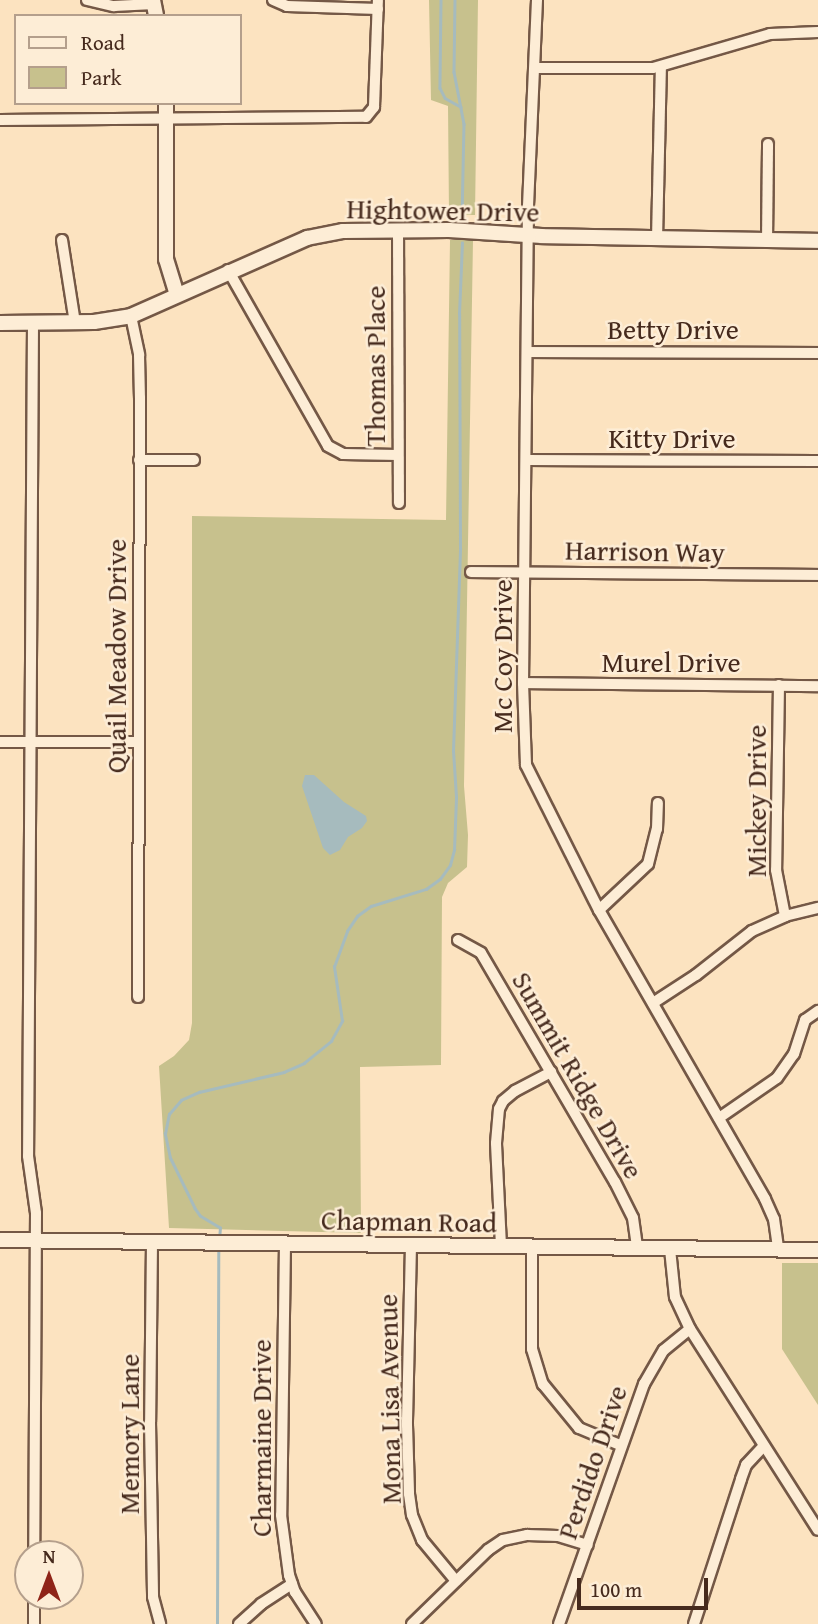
<!DOCTYPE html>
<html>
<head>
<meta charset="utf-8">
<style>
	body { margin:0 }
	#map { position:relative; width:818px; height:1624px; overflow:hidden; background:#fce3c0; font-family:"Gentium Book Plus",serif }
	div>[style] { position:absolute }
	[style*='--x'] { left:calc(var(--x)*1px); top:calc(var(--y)*1px); width:calc(var(--w)*1px); rotate:calc(var(--a)*1deg) }
	.green>* { inset:0; background:#c7c18d }
	.water>* { inset:0; background:#a6bbbe }
	.stream>* { height:2.5px; margin:-1.25px; padding:0 1.25px; transform-origin:1.25px; border-radius:1.25px; background:#a6bbbe }
	.roads { filter:drop-shadow(2px 0 #745846) drop-shadow(-2px 0 #745846) drop-shadow(0 2px #745846) drop-shadow(0 -2px #745846) }
	.street>* { height:10px; margin:-5px; padding:0 5px; transform-origin:5px; border-radius:5px; background:#fdedd6 }
	.secondary>* { height:14px; margin:-7px; padding:0 7px; transform-origin:7px; border-radius:7px; background:#fdedd6 }
	span { translate:-50% -50%; white-space:nowrap; text-align:center; line-height:1.15; -webkit-text-stroke:5px #fdedd6; paint-order:stroke }
	.street-label { font-size:28px; color:#462a1d }
	.legend { position:absolute; left:14px; top:14px; width:228px; height:91px; box-sizing:border-box; background:#fdedd6; border:2px solid #b49f8c; margin:0; padding:9px 12px; list-style:none; font-size:21px; color:#462a1d }
	.legend li { display:flex; align-items:center; gap:14px; height:35px }
	.legend b { width:35px; border:2px solid #b49f8c }
	.north { position:absolute; left:14px; top:1540px; width:70px; height:70px; box-sizing:border-box; background:#fdedd6; border:2px solid #b49f8c; border-radius:50%; rotate:0deg; font-size:19px; font-weight:700; line-height:28px; text-align:center; color:#462a1d }
	.north::after { content:''; display:block; margin:auto; width:24px; height:32px; background:#8f2418; clip-path:polygon(50% 0,100% 100%,50% 72%,0 100%) }
	.scale { position:absolute; left:577px; top:1578px; width:131px; height:32px; box-sizing:border-box; border:4px solid #462a1d; border-top:0; padding-left:9px; font-size:21px; line-height:24px; white-space:nowrap; color:#462a1d; -webkit-text-stroke:5px #fdedd6; paint-order:stroke }
</style>
</head>
<body>
<div id="map">
	<div class="green">
		<div style="clip-path:polygon(429px 0,478px 0,475px 215px,449px 215px,448px 106px,431px 100px)"></div>
		<div style="clip-path:polygon(450px 240px,473px 240px,464px 786px,468px 835px,467px 867px,448px 883px,442px 897px,441px 1065px,360px 1067px,361px 1233px,169px 1228px,159px 1066px,174px 1056px,189px 1040px,192px 1023px,192px 516px,446px 520px)"></div>
		<div style="clip-path:polygon(782px 1263px,818px 1263px,818px 1405px,782px 1349px)"></div>
	</div>
	<div class="water">
		<div style="clip-path:polygon(305px 775px,314px 775px,344px 802px,366px 816px,367px 821px,362px 828px,348px 837px,340px 850px,330px 855px,323px 848px,302px 786px)"></div>
	</div>
	<div class="stream">
		<div style="--x:441;--y:0;--w:88;--a:90.7"></div>
		<div style="--x:440;--y:88;--w:11;--a:63"></div>
		<div style="--x:445;--y:98;--w:18;--a:29"></div>
		<div style="--x:455;--y:0;--w:72;--a:90.8"></div>
		<div style="--x:454;--y:72;--w:53;--a:79.1"></div>
		<div style="--x:464;--y:124;--w:93;--a:91.2"></div>
		<div style="--x:219;--y:1239;--w:11;--a:-85"></div>
		<div style="--x:220;--y:1228;--w:23;--a:-149"></div>
		<div style="--x:200;--y:1216;--w:9;--a:-126"></div>
		<div style="--x:195;--y:1209;--w:57;--a:-116.1"></div>
		<div style="--x:170;--y:1158;--w:25;--a:-102"></div>
		<div style="--x:165;--y:1134;--w:20;--a:-79"></div>
		<div style="--x:169;--y:1114;--w:18;--a:-49"></div>
		<div style="--x:181;--y:1100;--w:20;--a:-24"></div>
		<div style="--x:199;--y:1092;--w:87;--a:-13.2"></div>
		<div style="--x:284;--y:1072;--w:22;--a:-24"></div>
		<div style="--x:304;--y:1063;--w:35;--a:-39"></div>
		<div style="--x:331;--y:1041;--w:23;--a:-61"></div>
		<div style="--x:342;--y:1021;--w:55;--a:-98.4"></div>
		<div style="--x:334;--y:967;--w:38;--a:-70"></div>
		<div style="--x:347;--y:931;--w:18;--a:-56"></div>
		<div style="--x:357;--y:916;--w:17;--a:-36"></div>
		<div style="--x:371;--y:906;--w:58;--a:-17.2"></div>
		<div style="--x:426;--y:889;--w:17;--a:-36"></div>
		<div style="--x:440;--y:879;--w:17;--a:-54"></div>
		<div style="--x:450;--y:865;--w:16;--a:-75"></div>
		<div style="--x:454;--y:850;--w:53;--a:-87.8"></div>
		<div style="--x:456;--y:797;--w:46;--a:-93.7"></div>
		<div style="--x:453;--y:751;--w:203;--a:-88"></div>
		<div style="--x:460;--y:548;--w:234;--a:-90.2"></div>
		<div style="--x:459;--y:314;--w:71;--a:-87.6"></div>
		<div style="--x:217;--y:1624;--w:375;--a:-89.8"></div>
	</div>
	<div class="roads">
		<div class="street">
			<div style="--x:87;--y:0;--w:28;--a:13"></div>
			<div style="--x:114;--y:6;--w:40;--a:-2.9"></div>
			<div style="--x:273;--y:0;--w:15;--a:23"></div>
			<div style="--x:287;--y:6;--w:91;--a:1.9"></div>
			<div style="--x:537;--y:0;--w:206;--a:92.5"></div>
			<div style="--x:528;--y:206;--w:477;--a:90.6"></div>
			<div style="--x:523;--y:683;--w:82;--a:87.9"></div>
			<div style="--x:526;--y:765;--w:162;--a:63.3"></div>
			<div style="--x:599;--y:910;--w:333;--a:60.1"></div>
			<div style="--x:765;--y:1199;--w:22;--a:66"></div>
			<div style="--x:774;--y:1219;--w:30;--a:82"></div>
			<div style="--x:536;--y:68;--w:117;--a:0"></div>
			<div style="--x:653;--y:68;--w:122;--a:-16.2"></div>
			<div style="--x:770;--y:34;--w:48;--a:-2.4"></div>
			<div style="--x:0;--y:120;--w:366;--a:-0.5"></div>
			<div style="--x:366;--y:117;--w:13;--a:-51"></div>
			<div style="--x:374;--y:107;--w:107;--a:-87.9"></div>
			<div style="--x:398;--y:230;--w:273;--a:89.8"></div>
			<div style="--x:657;--y:239;--w:172;--a:-88.7"></div>
			<div style="--x:62;--y:240;--w:84;--a:81.1"></div>
			<div style="--x:767;--y:242;--w:98;--a:-89.4"></div>
			<div style="--x:228;--y:270;--w:202;--a:60.4"></div>
			<div style="--x:328;--y:446;--w:17;--a:28"></div>
			<div style="--x:343;--y:454;--w:55;--a:1"></div>
			<div style="--x:131;--y:316;--w:40;--a:78"></div>
			<div style="--x:139;--y:355;--w:43;--a:88.7"></div>
			<div style="--x:140;--y:398;--w:599;--a:90.19"></div>
			<div style="--x:33;--y:323;--w:833;--a:90.34"></div>
			<div style="--x:28;--y:1156;--w:58;--a:82"></div>
			<div style="--x:36;--y:1213;--w:341;--a:90.3"></div>
			<div style="--x:528;--y:352;--w:290;--a:0.2"></div>
			<div style="--x:139;--y:460;--w:55;--a:0"></div>
			<div style="--x:526;--y:460;--w:292;--a:0.2"></div>
			<div style="--x:471;--y:572;--w:347;--a:0.5"></div>
			<div style="--x:523;--y:683;--w:295;--a:0.6"></div>
			<div style="--x:779;--y:685;--w:185;--a:90.9"></div>
			<div style="--x:776;--y:870;--w:47;--a:78.9"></div>
			<div style="--x:0;--y:742;--w:138;--a:0"></div>
			<div style="--x:599;--y:910;--w:67;--a:-43.2"></div>
			<div style="--x:648;--y:864;--w:36;--a:-76"></div>
			<div style="--x:657;--y:829;--w:26;--a:-88"></div>
			<div style="--x:458;--y:940;--w:26;--a:29"></div>
			<div style="--x:481;--y:953;--w:265;--a:59.7"></div>
			<div style="--x:615;--y:1182;--w:40;--a:63.4"></div>
			<div style="--x:633;--y:1218;--w:30;--a:82"></div>
			<div style="--x:653;--y:1003;--w:51;--a:-33.1"></div>
			<div style="--x:696;--y:975;--w:71;--a:-38.2"></div>
			<div style="--x:752;--y:931;--w:36;--a:-24"></div>
			<div style="--x:785;--y:916;--w:34;--a:-14"></div>
			<div style="--x:719;--y:1118;--w:70;--a:-34.6"></div>
			<div style="--x:777;--y:1078;--w:29;--a:-55"></div>
			<div style="--x:794;--y:1054;--w:36;--a:-72"></div>
			<div style="--x:805;--y:1020;--w:16;--a:-35"></div>
			<div style="--x:152;--y:1242;--w:180;--a:90.6"></div>
			<div style="--x:150;--y:1422;--w:175;--a:89"></div>
			<div style="--x:153;--y:1597;--w:28;--a:75"></div>
			<div style="--x:285;--y:1244;--w:271;--a:90.8"></div>
			<div style="--x:281;--y:1515;--w:61;--a:82.4"></div>
			<div style="--x:289;--y:1575;--w:18;--a:71"></div>
			<div style="--x:295;--y:1592;--w:38;--a:57"></div>
			<div style="--x:411;--y:1245;--w:180;--a:91.3"></div>
			<div style="--x:407;--y:1425;--w:69;--a:88.3"></div>
			<div style="--x:409;--y:1494;--w:21;--a:82"></div>
			<div style="--x:412;--y:1515;--w:27;--a:68"></div>
			<div style="--x:422;--y:1540;--w:53;--a:50.3"></div>
			<div style="--x:501;--y:1246;--w:103;--a:-92.8"></div>
			<div style="--x:496;--y:1143;--w:34;--a:-85"></div>
			<div style="--x:499;--y:1109;--w:9;--a:-63"></div>
			<div style="--x:503;--y:1101;--w:16;--a:-40"></div>
			<div style="--x:515;--y:1091;--w:41;--a:-27.8"></div>
			<div style="--x:532;--y:1247;--w:102;--a:90"></div>
			<div style="--x:532;--y:1349;--w:37;--a:73"></div>
			<div style="--x:543;--y:1384;--w:57;--a:50.7"></div>
			<div style="--x:579;--y:1428;--w:44;--a:22.5"></div>
			<div style="--x:670;--y:1249;--w:48;--a:84.1"></div>
			<div style="--x:675;--y:1297;--w:35;--a:65"></div>
			<div style="--x:690;--y:1329;--w:238;--a:57.5"></div>
			<div style="--x:34;--y:1624;--w:28;--a:-90"></div>
			<div style="--x:239;--y:1624;--w:30;--a:-42"></div>
			<div style="--x:261;--y:1604;--w:37;--a:-33"></div>
			<div style="--x:412;--y:1624;--w:106;--a:-44.2"></div>
			<div style="--x:488;--y:1550;--w:18;--a:-34"></div>
			<div style="--x:503;--y:1540;--w:25;--a:-12"></div>
			<div style="--x:527;--y:1535;--w:31;--a:2"></div>
			<div style="--x:558;--y:1536;--w:31;--a:17"></div>
			<div style="--x:559;--y:1624;--w:255;--a:-70.5"></div>
			<div style="--x:644;--y:1384;--w:39;--a:-60"></div>
			<div style="--x:664;--y:1350;--w:33;--a:-39"></div>
			<div style="--x:694;--y:1624;--w:152;--a:-72"></div>
			<div style="--x:741;--y:1479;--w:15;--a:-70"></div>
			<div style="--x:746;--y:1465;--w:26;--a:-47"></div>
		</div>
		<div class="secondary">
			<div style="--x:153;--y:0;--w:16;--a:79"></div>
			<div style="--x:166;--y:103;--w:156;--a:90"></div>
			<div style="--x:166;--y:259;--w:37;--a:73"></div>
			<div style="--x:0;--y:323;--w:94;--a:-0.6"></div>
			<div style="--x:94;--y:322;--w:37;--a:-9"></div>
			<div style="--x:131;--y:316;--w:193;--a:-23.9"></div>
			<div style="--x:307;--y:238;--w:37;--a:-11"></div>
			<div style="--x:343;--y:231;--w:106;--a:-0.5"></div>
			<div style="--x:449;--y:230;--w:93;--a:3.7"></div>
			<div style="--x:542;--y:236;--w:276;--a:1"></div>
			<div style="--x:0;--y:1240;--w:818;--a:0.7"></div>
		</div>
	</div>
	<div class="street-label">
		<span style="left:443px;top:210px;rotate:1deg">Hightower Drive</span>
		<span style="left:673px;top:329px">Betty Drive</span>
		<span style="left:375px;top:366px;rotate:-90deg">Thomas Place</span>
		<span style="left:672px;top:438px">Kitty Drive</span>
		<span style="left:645px;top:551px;rotate:1deg">Harrison Way</span>
		<span style="left:116px;top:656px;rotate:-90deg">Quail Meadow Drive</span>
		<span style="left:502px;top:656px;rotate:-90deg">Mc Coy Drive</span>
		<span style="left:671px;top:662px">Murel Drive</span>
		<span style="left:756px;top:801px;rotate:-90deg">Mickey Drive</span>
		<span style="left:578px;top:1075px;rotate:60deg">Summit Ridge Drive</span>
		<span style="left:409px;top:1221px;rotate:1deg">Chapman Road</span>
		<span style="left:389px;top:1399px;rotate:-91deg">Mona Lisa Avenue</span>
		<span style="left:129px;top:1434px;rotate:-90deg">Memory Lane</span>
		<span style="left:261px;top:1438px;rotate:-90deg">Charmaine Drive</span>
		<span style="left:592px;top:1462px;rotate:-71deg">Perdido Drive</span>
	</div>
	<ul class="legend">
	<li><b style="height:9px;background:#fdedd6"></b>Road</li>
	<li><b style="height:19px;background:#c7c18d"></b>Park</li>
	</ul>
	<div class="north">N</div>
	<div class="scale">100 m</div>
</div>
</body>
</html>
